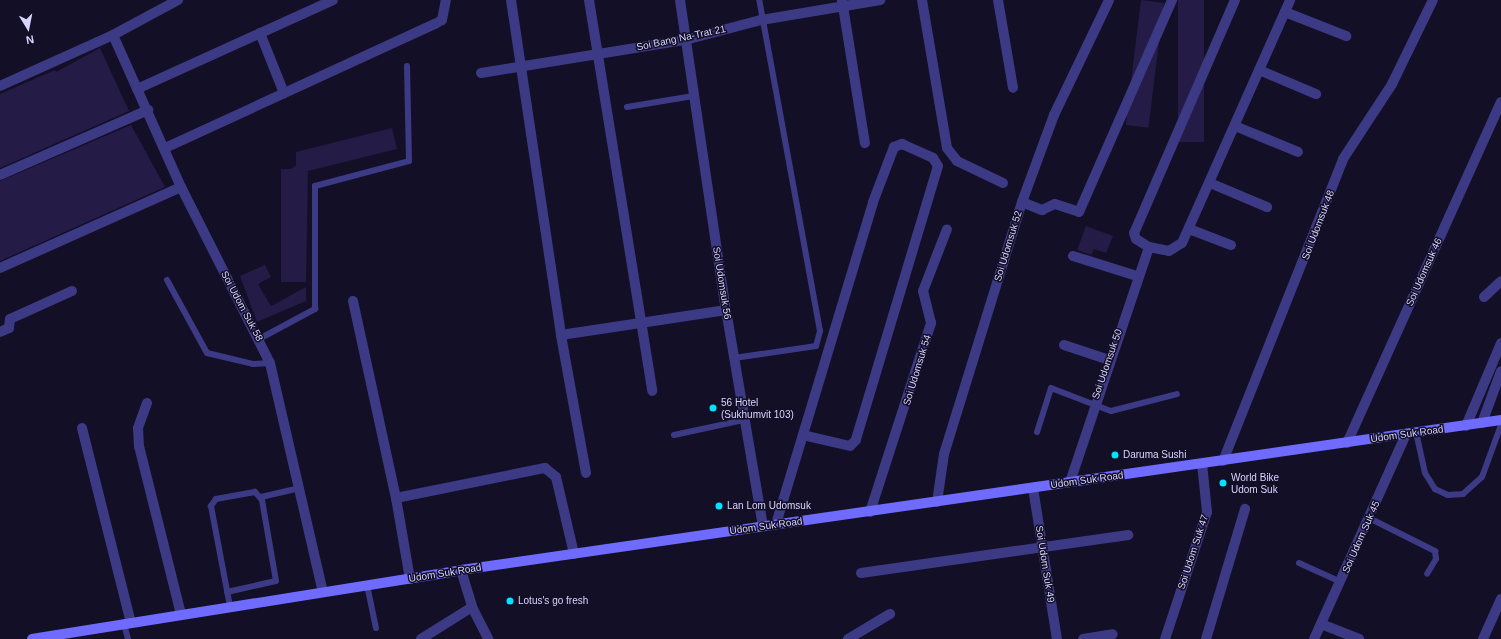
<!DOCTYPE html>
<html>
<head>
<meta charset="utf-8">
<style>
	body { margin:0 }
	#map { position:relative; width:1501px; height:639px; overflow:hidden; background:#130f26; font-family:Arial,sans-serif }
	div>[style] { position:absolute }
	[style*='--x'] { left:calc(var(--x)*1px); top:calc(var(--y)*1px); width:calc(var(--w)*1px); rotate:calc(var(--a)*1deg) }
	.building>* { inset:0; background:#241b47; transform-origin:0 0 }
	.service>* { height:6px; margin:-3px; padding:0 3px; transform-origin:3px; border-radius:3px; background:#3d3a85 }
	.minor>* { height:10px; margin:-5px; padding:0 5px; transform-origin:5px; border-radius:5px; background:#3d3a85 }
	.tertiary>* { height:10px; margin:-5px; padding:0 5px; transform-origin:5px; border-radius:5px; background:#3d3a85 }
	.secondary>* { height:10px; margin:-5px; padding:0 5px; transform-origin:5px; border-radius:5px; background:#6f6bff }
	.dots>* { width:11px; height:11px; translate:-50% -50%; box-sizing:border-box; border:2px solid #130f26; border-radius:50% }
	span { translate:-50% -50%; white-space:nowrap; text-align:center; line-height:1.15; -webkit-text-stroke:3px #130f26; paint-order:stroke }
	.street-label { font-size:10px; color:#d9d4ff }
	.poi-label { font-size:10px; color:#d9d4ff }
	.left { translate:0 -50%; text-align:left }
	.north { position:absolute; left:8px; top:8px; width:40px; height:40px; -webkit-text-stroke:3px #130f26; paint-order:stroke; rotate:170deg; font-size:11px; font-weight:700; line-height:16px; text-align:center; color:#d9d4ff }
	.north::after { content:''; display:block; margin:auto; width:14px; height:18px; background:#d9d4ff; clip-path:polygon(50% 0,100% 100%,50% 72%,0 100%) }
</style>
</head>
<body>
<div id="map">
	<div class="building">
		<div style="left:1141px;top:0;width:23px;height:126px;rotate:7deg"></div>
		<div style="left:1178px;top:0;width:26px;height:142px"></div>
		<div style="clip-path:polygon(100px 48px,129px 111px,0 168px,0 94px,55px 70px,56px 72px)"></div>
		<div style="clip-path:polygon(131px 125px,165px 187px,0 261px,0 181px)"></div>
		<div style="clip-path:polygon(392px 128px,397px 149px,308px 171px,306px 282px,281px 282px,281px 169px,291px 169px,296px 165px,296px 152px)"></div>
		<div style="clip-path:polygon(1086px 226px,1113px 236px,1106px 253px,1094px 249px,1091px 255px,1077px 250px)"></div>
		<div style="clip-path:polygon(265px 265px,271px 277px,258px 284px,271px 306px,306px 287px,306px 301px,257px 322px,240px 276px)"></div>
	</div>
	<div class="service">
		<div style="--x:627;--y:107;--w:67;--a:-9.5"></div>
		<div style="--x:167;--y:280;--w:83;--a:61.3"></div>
		<div style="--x:207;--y:353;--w:47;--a:13.4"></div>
		<div style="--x:253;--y:364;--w:17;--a:-3"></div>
		<div style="--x:259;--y:339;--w:64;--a:-28.2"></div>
		<div style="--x:315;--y:309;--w:123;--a:-90"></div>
		<div style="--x:315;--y:186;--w:97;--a:-14.9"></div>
		<div style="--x:409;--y:161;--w:95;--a:-91.2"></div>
		<div style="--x:734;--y:358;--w:83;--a:-8.3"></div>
		<div style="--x:816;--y:346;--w:16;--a:-75"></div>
		<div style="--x:820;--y:331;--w:337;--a:-100.4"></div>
		<div style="--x:1037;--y:432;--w:46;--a:-72.3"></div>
		<div style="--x:1051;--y:388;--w:64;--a:21"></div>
		<div style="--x:1111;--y:411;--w:68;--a:-14.4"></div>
		<div style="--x:1416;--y:432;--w:42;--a:77.6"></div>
		<div style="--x:1425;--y:473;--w:19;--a:58"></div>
		<div style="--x:1435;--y:489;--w:14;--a:25"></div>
		<div style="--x:1448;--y:495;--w:15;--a:-4"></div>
		<div style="--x:1463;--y:494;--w:25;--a:-42"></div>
		<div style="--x:1482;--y:477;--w:55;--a:-69.9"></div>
		<div style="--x:674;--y:435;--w:72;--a:-12.1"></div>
		<div style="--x:261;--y:497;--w:40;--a:-13"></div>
		<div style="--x:1371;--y:519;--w:72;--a:26.6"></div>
		<div style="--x:1435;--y:551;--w:8;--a:83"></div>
		<div style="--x:1436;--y:559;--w:17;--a:121"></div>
		<div style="--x:1299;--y:563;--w:46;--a:24.3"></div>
		<div style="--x:367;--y:585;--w:44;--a:78.2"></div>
		<div style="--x:227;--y:592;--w:50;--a:-12.7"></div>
		<div style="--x:276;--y:581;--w:82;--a:-99.8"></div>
		<div style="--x:262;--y:500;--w:11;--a:-131"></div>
		<div style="--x:255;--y:492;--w:40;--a:170"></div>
		<div style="--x:216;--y:499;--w:9;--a:126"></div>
		<div style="--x:211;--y:506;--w:103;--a:79.3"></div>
		<div style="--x:124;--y:624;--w:16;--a:75"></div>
	</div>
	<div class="minor">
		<div style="--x:511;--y:0;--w:339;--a:81.5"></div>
		<div style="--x:589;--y:0;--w:396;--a:80.8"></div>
		<div style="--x:680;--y:0;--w:313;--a:81.6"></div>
		<div style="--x:726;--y:310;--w:219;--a:80.3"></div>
		<div style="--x:842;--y:0;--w:145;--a:80.9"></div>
		<div style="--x:922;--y:0;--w:150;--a:80.4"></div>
		<div style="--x:947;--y:148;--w:16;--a:52"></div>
		<div style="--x:957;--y:161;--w:51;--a:25.6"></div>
		<div style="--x:998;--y:0;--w:89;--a:80.3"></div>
		<div style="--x:1235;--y:0;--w:254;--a:113.4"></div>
		<div style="--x:1134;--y:233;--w:6;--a:72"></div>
		<div style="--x:1136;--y:239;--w:15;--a:32"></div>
		<div style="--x:1149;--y:247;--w:20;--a:11"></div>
		<div style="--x:1169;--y:251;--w:15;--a:-32"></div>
		<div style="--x:1182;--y:243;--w:266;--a:-66"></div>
		<div style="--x:1285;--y:12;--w:66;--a:21.5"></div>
		<div style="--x:260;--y:33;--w:65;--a:68.2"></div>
		<div style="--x:113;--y:35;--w:167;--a:65.9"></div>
		<div style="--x:181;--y:187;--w:197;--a:63.2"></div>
		<div style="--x:270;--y:363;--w:235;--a:77"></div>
		<div style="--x:1259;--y:70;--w:62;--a:22.8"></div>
		<div style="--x:481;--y:73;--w:207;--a:-9.2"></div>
		<div style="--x:685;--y:40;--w:79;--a:-14.7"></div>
		<div style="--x:761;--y:20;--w:121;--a:-9.5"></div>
		<div style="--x:0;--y:86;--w:124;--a:-24.3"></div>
		<div style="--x:113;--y:35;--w:74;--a:-28.3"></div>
		<div style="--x:137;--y:89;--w:215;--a:-24.4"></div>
		<div style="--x:1235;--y:126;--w:68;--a:22.4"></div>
		<div style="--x:165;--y:148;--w:297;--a:-24.7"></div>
		<div style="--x:435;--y:24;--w:8;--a:-30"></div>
		<div style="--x:442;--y:20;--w:20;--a:-79"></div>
		<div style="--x:0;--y:175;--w:162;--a:-23.7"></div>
		<div style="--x:1210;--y:183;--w:62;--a:22.8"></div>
		<div style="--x:1022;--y:202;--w:22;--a:22"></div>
		<div style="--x:1042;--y:210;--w:14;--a:-25"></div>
		<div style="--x:1055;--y:204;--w:25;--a:18"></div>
		<div style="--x:1079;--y:212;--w:232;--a:-66.3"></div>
		<div style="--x:1189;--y:229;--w:45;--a:20.9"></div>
		<div style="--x:1073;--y:256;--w:67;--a:17.4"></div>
		<div style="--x:0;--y:268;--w:198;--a:-24.1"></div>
		<div style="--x:1484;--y:297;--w:23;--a:-43"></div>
		<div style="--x:353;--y:301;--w:202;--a:77.7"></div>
		<div style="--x:0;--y:332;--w:10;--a:-24"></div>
		<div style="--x:9;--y:328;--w:9;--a:-84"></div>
		<div style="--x:10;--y:319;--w:68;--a:-24.3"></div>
		<div style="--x:1064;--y:345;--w:47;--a:18.4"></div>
		<div style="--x:147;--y:403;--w:27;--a:110"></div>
		<div style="--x:138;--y:428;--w:18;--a:87"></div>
		<div style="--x:139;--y:446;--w:174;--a:76"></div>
		<div style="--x:1482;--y:423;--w:55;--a:-69.9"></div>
		<div style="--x:1466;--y:426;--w:90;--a:-67.1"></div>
		<div style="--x:82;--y:428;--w:201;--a:75.9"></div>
		<div style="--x:1347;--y:443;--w:374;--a:-65.7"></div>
		<div style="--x:1223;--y:461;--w:325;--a:-68.3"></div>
		<div style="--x:1343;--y:159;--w:90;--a:-56.8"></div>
		<div style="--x:1392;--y:84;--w:93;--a:-64"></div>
		<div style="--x:586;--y:473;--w:140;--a:-100.3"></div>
		<div style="--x:561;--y:335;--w:167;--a:-8.6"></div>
		<div style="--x:1070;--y:482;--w:248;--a:-71.4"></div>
		<div style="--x:1033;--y:488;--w:153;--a:81"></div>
		<div style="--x:937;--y:502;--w:49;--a:-81.7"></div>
		<div style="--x:944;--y:454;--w:264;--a:-72.8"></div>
		<div style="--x:1022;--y:202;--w:93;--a:-69.8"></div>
		<div style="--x:1054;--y:115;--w:127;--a:-64.4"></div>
		<div style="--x:870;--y:512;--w:199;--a:-72.1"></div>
		<div style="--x:931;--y:323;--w:33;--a:-104"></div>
		<div style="--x:923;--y:291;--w:66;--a:-68.8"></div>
		<div style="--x:776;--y:524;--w:336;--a:-73.2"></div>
		<div style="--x:873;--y:202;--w:59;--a:-69.1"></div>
		<div style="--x:894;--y:147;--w:9;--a:-21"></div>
		<div style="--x:902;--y:144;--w:34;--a:24"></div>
		<div style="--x:933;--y:158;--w:9;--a:58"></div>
		<div style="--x:938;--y:166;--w:286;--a:106.7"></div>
		<div style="--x:856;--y:440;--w:8;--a:135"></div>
		<div style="--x:850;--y:446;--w:48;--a:-166.8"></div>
		<div style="--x:861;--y:573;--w:270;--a:-8.1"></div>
		<div style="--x:410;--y:579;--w:82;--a:-99.8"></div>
		<div style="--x:396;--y:498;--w:152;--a:-11.4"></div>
		<div style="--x:545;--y:468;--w:14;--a:39"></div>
		<div style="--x:556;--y:477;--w:79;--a:76.8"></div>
		<div style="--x:1321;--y:624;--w:41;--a:21.5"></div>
		<div style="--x:421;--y:639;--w:60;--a:-32.1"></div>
		<div style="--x:848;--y:639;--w:49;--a:-30.8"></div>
		<div style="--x:1083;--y:639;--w:30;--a:-9"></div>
		<div style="--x:1165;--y:639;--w:134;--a:-71.7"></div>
		<div style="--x:1207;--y:512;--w:48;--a:-95.9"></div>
		<div style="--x:1206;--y:639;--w:136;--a:-73.3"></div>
		<div style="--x:1314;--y:639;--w:225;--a:-65.8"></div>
		<div style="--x:1483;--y:639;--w:44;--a:-65.8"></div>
	</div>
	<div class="tertiary">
		<div style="--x:461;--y:570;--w:39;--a:73"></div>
		<div style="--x:472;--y:607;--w:36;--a:63"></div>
	</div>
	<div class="secondary">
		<div style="--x:32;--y:639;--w:435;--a:-9.1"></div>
		<div style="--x:461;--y:570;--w:1051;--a:-8.21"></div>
	</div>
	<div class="dots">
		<div style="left:713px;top:408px;background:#00e5ff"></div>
		<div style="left:1115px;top:455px;background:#00e5ff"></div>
		<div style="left:1223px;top:483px;background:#00e5ff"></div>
		<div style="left:719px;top:506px;background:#00e5ff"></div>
		<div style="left:510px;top:601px;background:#00e5ff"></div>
	</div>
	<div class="street-label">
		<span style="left:681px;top:38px;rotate:-12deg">Soi Bang Na-Trat 21</span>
		<span style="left:1318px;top:225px;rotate:-69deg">Soi Udomsuk 48</span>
		<span style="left:1008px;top:246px;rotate:-73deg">Soi Udomsuk 52</span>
		<span style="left:1424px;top:272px;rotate:-66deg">Soi Udomsuk 46</span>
		<span style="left:722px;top:283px;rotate:81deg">Soi Udomsuk 56</span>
		<span style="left:242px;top:306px;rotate:62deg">Soi Udom Suk 58</span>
		<span style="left:1107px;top:364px;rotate:-71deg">Soi Udomsuk 50</span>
		<span style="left:917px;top:370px;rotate:-73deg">Soi Udomsuk 54</span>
		<span style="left:1407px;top:434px;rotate:-8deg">Udom Suk Road</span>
		<span style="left:1087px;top:480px;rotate:-8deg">Udom Suk Road</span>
		<span style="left:766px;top:526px;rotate:-8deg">Udom Suk Road</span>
		<span style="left:1361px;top:537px;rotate:-66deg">Soi Udom Suk 45</span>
		<span style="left:1193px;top:552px;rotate:-72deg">Soi Udom Suk 47</span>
		<span style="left:1045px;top:564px;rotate:81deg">Soi Udom Suk 49</span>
		<span style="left:445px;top:573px;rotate:-9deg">Udom Suk Road</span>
	</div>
	<div class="poi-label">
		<span class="left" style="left:721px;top:408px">56 Hotel<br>(Sukhumvit 103)</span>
		<span class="left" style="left:1123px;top:455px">Daruma Sushi</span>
		<span class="left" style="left:1231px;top:483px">World Bike<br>Udom Suk</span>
		<span class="left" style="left:727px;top:506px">Lan Lom Udomsuk</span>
		<span class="left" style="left:518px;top:601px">Lotus's go fresh</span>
	</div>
	<div class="north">N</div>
</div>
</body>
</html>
